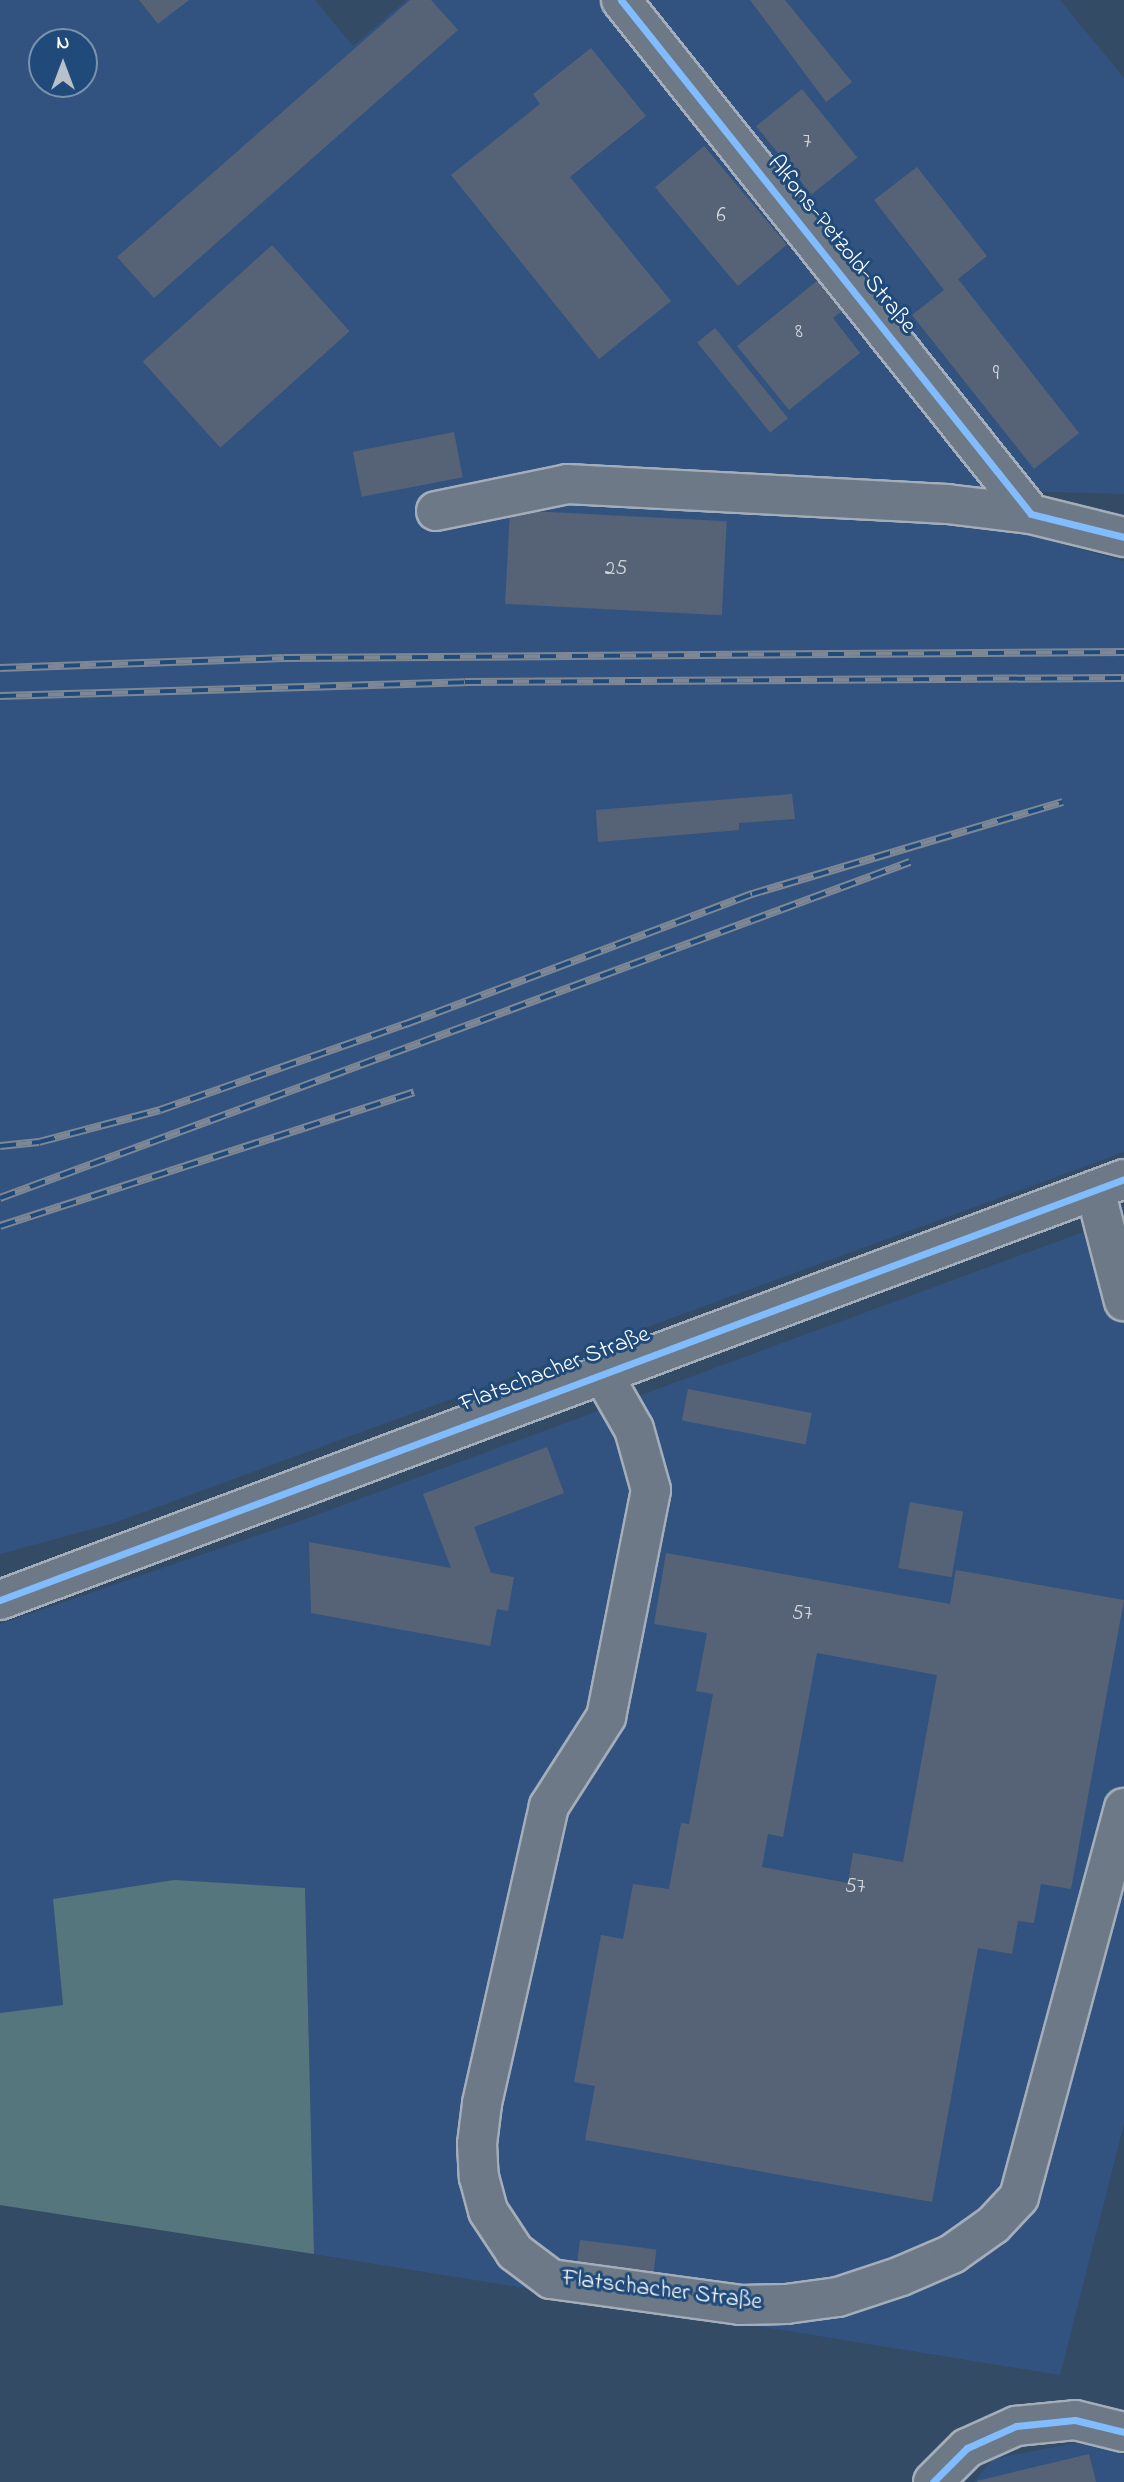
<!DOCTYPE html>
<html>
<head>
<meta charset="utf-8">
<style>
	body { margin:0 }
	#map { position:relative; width:1124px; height:2482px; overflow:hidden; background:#344b65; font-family:"Indie Flower",sans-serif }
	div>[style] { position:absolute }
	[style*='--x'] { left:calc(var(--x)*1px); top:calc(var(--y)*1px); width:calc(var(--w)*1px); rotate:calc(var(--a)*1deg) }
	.built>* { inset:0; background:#32537f }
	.green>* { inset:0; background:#56767d }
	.building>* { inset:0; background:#566377; transform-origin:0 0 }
	.roads { filter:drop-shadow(2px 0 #a4aeba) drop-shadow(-2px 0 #a4aeba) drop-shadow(0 2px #a4aeba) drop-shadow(0 -2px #a4aeba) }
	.minor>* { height:38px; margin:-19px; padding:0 19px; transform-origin:19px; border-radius:19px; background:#6d7986 }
	.rail>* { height:8px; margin-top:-4px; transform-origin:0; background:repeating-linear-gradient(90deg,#1f4a7a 0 16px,#7e8895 0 32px); box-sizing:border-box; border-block:2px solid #7e8895 }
	.cycleway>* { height:7px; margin:-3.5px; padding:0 3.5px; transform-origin:3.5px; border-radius:3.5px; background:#80bcff }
	span { translate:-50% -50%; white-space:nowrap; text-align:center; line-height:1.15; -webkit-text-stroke:6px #1f4a7a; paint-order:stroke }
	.number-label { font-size:21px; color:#d5d8dd }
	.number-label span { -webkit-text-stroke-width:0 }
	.street-label { font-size:24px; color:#fff }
	.north { position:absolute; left:28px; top:28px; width:70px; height:70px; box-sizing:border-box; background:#1f4a7a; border:2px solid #7992af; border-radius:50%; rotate:0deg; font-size:19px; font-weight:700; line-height:28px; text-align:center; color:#fff }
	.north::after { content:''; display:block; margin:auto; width:24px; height:32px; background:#b8c0c9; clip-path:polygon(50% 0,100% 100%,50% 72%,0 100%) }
</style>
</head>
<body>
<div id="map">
	<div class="built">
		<div style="clip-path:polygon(evenodd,0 0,315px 0,353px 46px,407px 0,1060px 0,1124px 78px,1124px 494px,982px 490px,1014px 531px,1124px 561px,1124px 1152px,114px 1523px,0 1554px,0 0,42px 42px,84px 42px,84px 84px,42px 84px,42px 42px)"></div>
		<div style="clip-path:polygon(1124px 1217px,1124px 2124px,1060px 2375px,314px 2254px,305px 1888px,53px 1899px,63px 2005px,0 2013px,0 1624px,300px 1521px)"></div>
		<div style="clip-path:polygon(1075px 2443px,1124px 2454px,1124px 2482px,974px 2482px,993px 2459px)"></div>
	</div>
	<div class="green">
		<div style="clip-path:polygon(174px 1880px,305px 1888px,314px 2254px,0 2205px,0 2013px,63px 2005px,53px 1899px)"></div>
	</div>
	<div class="building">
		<div style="clip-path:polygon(139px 0,189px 0,158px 24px)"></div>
		<div style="clip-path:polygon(410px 0,431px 0,458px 30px,154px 298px,117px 257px)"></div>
		<div style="clip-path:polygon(750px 0,785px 0,852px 82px,826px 102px)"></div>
		<div style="clip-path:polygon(591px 48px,646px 116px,570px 177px,671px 301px,599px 359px,451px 175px,540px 104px,533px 94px)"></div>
		<div style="left:802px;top:89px;width:88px;height:59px;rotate:51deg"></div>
		<div style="left:704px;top:146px;width:129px;height:64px;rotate:50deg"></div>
		<div style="clip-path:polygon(917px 167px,987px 256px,958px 279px,1079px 433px,1034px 469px,912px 315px,944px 290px,874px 200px)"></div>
		<div style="left:272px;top:245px;width:116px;height:174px;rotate:48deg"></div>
		<div style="clip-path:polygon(818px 280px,842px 311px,833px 318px,860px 353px,789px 410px,737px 346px)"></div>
		<div style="left:715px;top:328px;width:116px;height:23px;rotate:51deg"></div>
		<div style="left:454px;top:432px;width:46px;height:103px;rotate:79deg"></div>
		<div style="left:510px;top:510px;width:217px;height:94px;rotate:3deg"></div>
		<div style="clip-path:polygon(792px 794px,795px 819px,739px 823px,739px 830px,598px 842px,596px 810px)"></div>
		<div style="left:688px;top:1389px;width:126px;height:32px;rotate:11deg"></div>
		<div style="clip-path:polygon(547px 1447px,564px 1493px,474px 1527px,491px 1573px,514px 1577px,508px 1611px,497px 1609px,490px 1646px,311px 1613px,309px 1542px,451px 1568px,423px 1494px)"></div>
		<div style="left:910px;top:1502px;width:54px;height:67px;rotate:10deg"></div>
		<div style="clip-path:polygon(evenodd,666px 1553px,950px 1604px,956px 1570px,1124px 1600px,1071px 1889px,1041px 1884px,1034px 1923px,1018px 1921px,1012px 1954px,978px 1948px,932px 2202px,585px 2140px,595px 2086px,574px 2082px,601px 1935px,623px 1939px,633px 1884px,669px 1889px,681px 1823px,689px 1824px,713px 1694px,696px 1691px,707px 1633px,654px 1624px,666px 1553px,817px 1653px,937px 1675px,903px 1862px,853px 1853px,848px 1883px,762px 1867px,768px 1834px,783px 1837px,817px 1653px)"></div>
		<div style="left:580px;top:2240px;width:77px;height:28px;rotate:7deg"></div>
		<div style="clip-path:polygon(1089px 2454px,1096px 2482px,977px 2482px,977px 2481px)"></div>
	</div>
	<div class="roads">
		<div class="minor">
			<div style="--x:621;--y:0;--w:657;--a:51.42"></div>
			<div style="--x:436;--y:511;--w:134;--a:-11.6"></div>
			<div style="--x:567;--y:484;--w:381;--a:3"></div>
			<div style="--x:947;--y:504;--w:85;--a:6.8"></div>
			<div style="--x:1031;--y:514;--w:96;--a:13.9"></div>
			<div style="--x:1095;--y:1190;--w:115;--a:75.4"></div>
			<div style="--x:602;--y:1373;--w:64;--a:60.3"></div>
			<div style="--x:634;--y:1429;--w:63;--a:74.4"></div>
			<div style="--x:651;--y:1490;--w:231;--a:101.2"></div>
			<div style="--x:606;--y:1717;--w:106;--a:122.6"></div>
			<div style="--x:549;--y:1806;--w:305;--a:102.7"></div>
			<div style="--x:482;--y:2104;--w:40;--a:97.1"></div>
			<div style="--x:477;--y:2144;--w:33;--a:87"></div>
			<div style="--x:479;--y:2177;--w:35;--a:75"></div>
			<div style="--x:488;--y:2211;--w:49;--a:56.6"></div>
			<div style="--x:515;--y:2252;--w:45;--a:36.9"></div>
			<div style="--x:551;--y:2279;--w:191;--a:7.8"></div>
			<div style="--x:740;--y:2305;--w:46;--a:-1.2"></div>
			<div style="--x:786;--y:2304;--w:52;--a:-7.7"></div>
			<div style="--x:838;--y:2297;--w:66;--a:-18.4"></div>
			<div style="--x:901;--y:2276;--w:56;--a:-23.3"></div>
			<div style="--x:952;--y:2254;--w:50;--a:-35.3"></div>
			<div style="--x:993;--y:2225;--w:38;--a:-47"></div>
			<div style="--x:1019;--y:2197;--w:403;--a:-74.9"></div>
			<div style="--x:0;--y:1600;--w:1200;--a:-20.53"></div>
			<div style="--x:933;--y:2482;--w:48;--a:-45"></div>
			<div style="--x:967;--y:2448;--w:54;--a:-24.2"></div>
			<div style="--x:1016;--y:2426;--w:59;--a:-5.8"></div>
			<div style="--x:1075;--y:2420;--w:50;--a:13.8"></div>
		</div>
	</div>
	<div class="rail">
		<div style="--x:0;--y:668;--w:284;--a:-2"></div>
		<div style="--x:284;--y:658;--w:840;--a:-0.41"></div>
		<div style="--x:0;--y:696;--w:465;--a:-1.7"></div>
		<div style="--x:465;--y:682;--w:659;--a:-0.35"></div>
		<div style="--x:0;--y:1146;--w:39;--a:-6"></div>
		<div style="--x:39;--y:1142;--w:125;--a:-14.8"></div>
		<div style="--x:160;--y:1110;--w:261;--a:-19.3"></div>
		<div style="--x:406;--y:1024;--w:370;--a:-20.6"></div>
		<div style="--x:752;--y:894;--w:324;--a:-16.5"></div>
		<div style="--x:0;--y:1198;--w:970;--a:-20.27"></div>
		<div style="--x:0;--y:1226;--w:435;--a:-17.9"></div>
	</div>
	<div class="cycleway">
		<div style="--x:621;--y:0;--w:657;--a:51.42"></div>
		<div style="--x:1031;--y:514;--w:96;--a:13.9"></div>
		<div style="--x:0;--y:1600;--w:1200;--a:-20.53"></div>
		<div style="--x:933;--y:2482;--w:48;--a:-45"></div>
		<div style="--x:967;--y:2448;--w:54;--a:-24.2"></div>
		<div style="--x:1016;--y:2426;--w:59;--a:-5.8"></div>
		<div style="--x:1075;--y:2420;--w:50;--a:13.8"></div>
	</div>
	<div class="number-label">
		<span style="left:807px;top:142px">7</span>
		<span style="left:721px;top:216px">6</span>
		<span style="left:799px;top:332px">8</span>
		<span style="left:996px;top:374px">9</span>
		<span style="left:616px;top:569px">25</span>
		<span style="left:802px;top:1614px">57</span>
		<span style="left:855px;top:1887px">57</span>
	</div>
	<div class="street-label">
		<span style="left:841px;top:245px;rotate:51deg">Alfons-Petzold-Straße</span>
		<span style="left:555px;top:1370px;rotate:-21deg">Flatschacher Straße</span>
		<span style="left:662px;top:2291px;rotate:7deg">Flatschacher Straße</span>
	</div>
	<div class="north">N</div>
</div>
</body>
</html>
